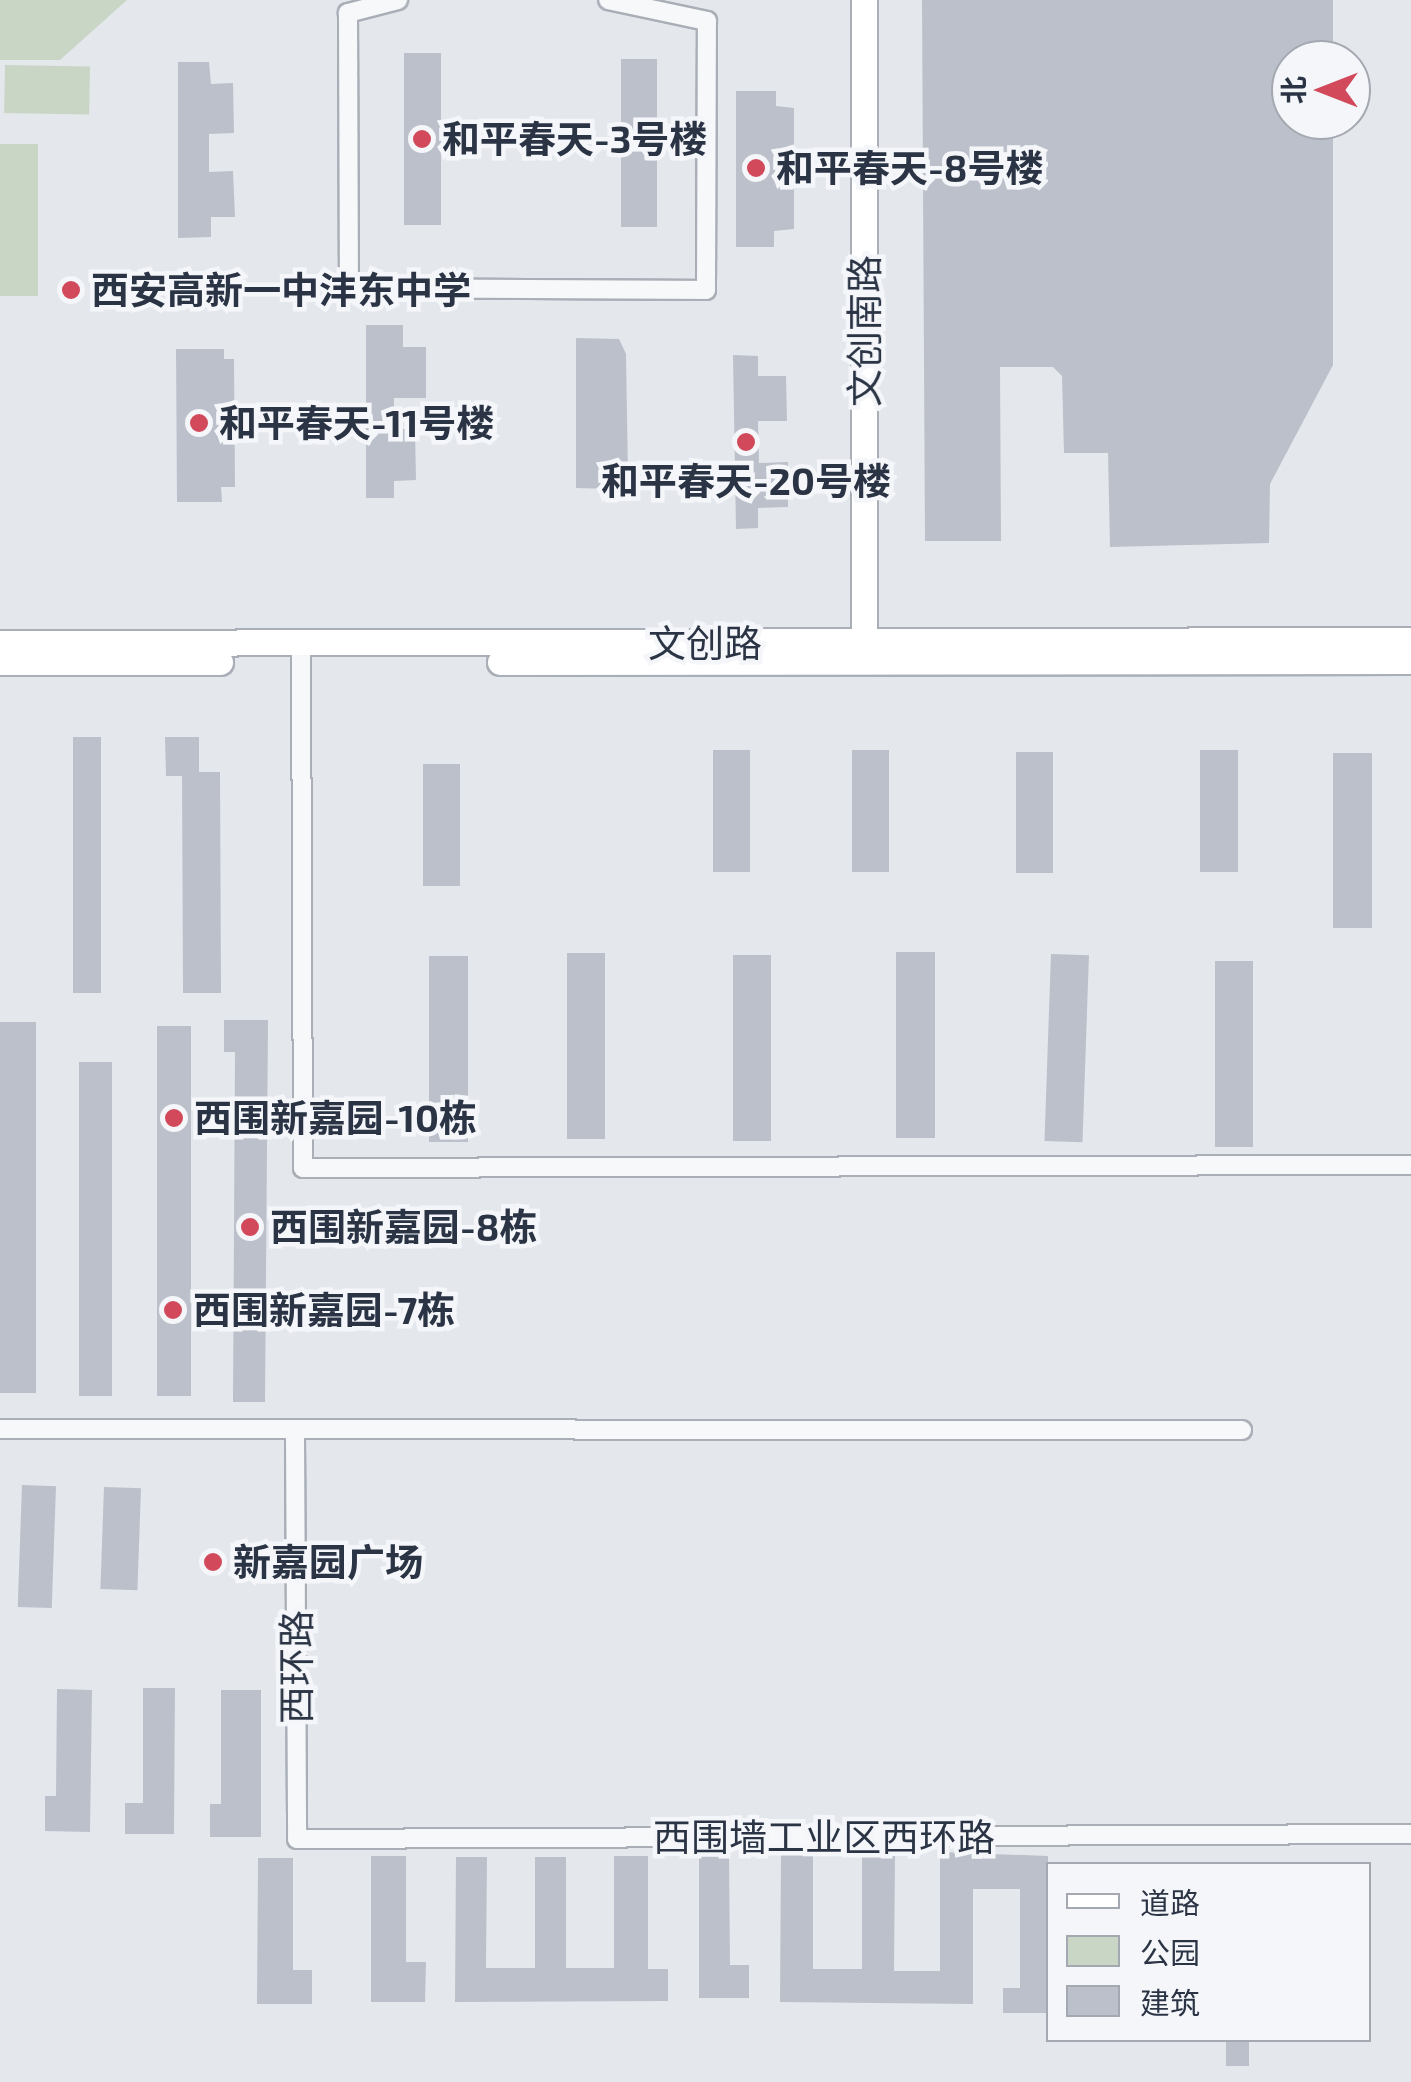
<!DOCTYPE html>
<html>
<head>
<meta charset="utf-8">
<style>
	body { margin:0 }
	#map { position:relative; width:1411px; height:2082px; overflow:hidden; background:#e4e7ec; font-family:"Exo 2","Noto Sans SC",sans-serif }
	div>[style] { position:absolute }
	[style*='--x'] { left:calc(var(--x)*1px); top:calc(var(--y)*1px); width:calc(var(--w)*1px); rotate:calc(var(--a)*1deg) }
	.green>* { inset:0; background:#c9d6c5; transform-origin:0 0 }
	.building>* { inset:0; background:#bbc0ca; transform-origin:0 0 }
	.roads { filter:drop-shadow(2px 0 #a9aeb7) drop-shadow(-2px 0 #a9aeb7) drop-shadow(0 2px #a9aeb7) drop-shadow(0 -2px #a9aeb7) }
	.street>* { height:18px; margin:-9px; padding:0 9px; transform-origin:9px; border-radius:9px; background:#f7f8fa }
	.secondary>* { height:25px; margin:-12.5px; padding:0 12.5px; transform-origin:12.5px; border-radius:12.5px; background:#fff }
	.dots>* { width:28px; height:28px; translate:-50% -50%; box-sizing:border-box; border:5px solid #f4f6f9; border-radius:50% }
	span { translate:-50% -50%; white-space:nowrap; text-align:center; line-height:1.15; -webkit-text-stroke:9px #f4f6f9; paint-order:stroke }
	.poi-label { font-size:38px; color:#2b3445; font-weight:700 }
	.left { translate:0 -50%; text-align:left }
	.street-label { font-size:38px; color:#2b3445 }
	.legend { position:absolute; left:1046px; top:1862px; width:325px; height:180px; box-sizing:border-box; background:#f4f6f9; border:2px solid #a4a8b1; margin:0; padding:12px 18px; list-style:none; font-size:30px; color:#2b3445 }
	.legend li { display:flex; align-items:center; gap:20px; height:50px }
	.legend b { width:50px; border:2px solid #a4a8b1 }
	.north { position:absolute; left:1271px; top:40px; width:100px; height:100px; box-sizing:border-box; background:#f4f6f9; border:2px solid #a4a8b1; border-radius:50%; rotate:270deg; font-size:28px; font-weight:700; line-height:40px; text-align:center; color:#2b3445 }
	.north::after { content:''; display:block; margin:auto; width:35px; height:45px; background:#d1495b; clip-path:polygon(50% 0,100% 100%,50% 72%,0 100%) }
</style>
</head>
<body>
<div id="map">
	<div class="green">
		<div style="clip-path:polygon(0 0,127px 0,60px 60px,0 60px)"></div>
		<div style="left:5px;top:65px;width:85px;height:48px;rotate:1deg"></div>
		<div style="left:0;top:144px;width:38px;height:152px"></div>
	</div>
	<div class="building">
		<div style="clip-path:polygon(922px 0,1333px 0,1333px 60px,1291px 60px,1291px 120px,1333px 120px,1333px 365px,1270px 484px,1269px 543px,1110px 547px,1108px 453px,1064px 453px,1062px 376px,1053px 367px,1000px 367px,1001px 541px,925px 541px)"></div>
		<div style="left:441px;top:53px;width:172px;height:37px;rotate:90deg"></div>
		<div style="left:621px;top:59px;width:36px;height:168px"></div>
		<div style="clip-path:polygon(178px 62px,209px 62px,211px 84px,233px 83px,234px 133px,209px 134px,209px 172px,233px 171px,235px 217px,211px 217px,211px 237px,178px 238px)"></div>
		<div style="clip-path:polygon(736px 91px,776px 91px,776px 106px,794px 108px,794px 153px,775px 154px,775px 182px,794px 182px,794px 229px,774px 231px,774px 247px,736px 247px)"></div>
		<div style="clip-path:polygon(366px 325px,403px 325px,403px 347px,426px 347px,426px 398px,394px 398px,394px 429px,415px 429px,416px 480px,394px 481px,394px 498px,366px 498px)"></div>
		<div style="clip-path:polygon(576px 338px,619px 339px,626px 354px,628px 476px,615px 478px,615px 489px,576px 488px)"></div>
		<div style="clip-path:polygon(176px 349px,224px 349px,224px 359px,234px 359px,235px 487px,221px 487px,222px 502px,177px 502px)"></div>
		<div style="clip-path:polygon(733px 355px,758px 356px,758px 376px,786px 376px,787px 421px,758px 421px,759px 463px,788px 462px,788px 507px,758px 508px,758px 528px,736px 529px)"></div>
		<div style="left:73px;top:737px;width:28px;height:256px"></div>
		<div style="clip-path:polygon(165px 737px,199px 737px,199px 772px,220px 772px,221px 993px,183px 993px,182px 776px,166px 776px)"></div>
		<div style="left:750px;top:750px;width:122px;height:37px;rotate:90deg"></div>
		<div style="left:852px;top:750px;width:37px;height:122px"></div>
		<div style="left:1200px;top:750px;width:38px;height:122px"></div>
		<div style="left:1016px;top:752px;width:37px;height:121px"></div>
		<div style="left:1333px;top:753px;width:39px;height:175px"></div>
		<div style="left:423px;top:764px;width:37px;height:122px"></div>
		<div style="left:896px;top:952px;width:39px;height:186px"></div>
		<div style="left:567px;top:953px;width:38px;height:186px"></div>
		<div style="left:1051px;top:954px;width:38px;height:187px;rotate:2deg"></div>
		<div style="left:733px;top:955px;width:38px;height:186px"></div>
		<div style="left:429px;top:956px;width:39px;height:186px"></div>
		<div style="left:1215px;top:961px;width:38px;height:186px"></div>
		<div style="clip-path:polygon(224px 1020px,268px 1020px,265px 1402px,233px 1402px,235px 1052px,224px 1052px)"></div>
		<div style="left:0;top:1022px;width:36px;height:371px"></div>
		<div style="left:157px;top:1026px;width:34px;height:370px"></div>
		<div style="left:79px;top:1062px;width:33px;height:334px"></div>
		<div style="left:22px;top:1485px;width:34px;height:122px;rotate:2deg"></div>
		<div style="left:104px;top:1487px;width:37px;height:102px;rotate:2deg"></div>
		<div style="clip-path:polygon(143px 1688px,175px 1688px,174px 1834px,125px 1834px,125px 1803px,143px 1803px)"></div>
		<div style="clip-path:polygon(57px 1689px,92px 1690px,90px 1832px,45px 1831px,45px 1796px,56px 1796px)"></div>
		<div style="clip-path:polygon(221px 1690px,261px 1690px,261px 1837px,210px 1837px,210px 1804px,221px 1804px)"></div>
		<div style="clip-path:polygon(940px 1852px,1048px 1856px,1048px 2013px,1003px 2013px,1003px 1988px,1020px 1988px,1020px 1889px,973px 1889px,973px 2004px,780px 2002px,781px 1855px,813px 1855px,813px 1969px,862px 1969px,862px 1856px,895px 1856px,894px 1971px,940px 1971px)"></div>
		<div style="clip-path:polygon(371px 1856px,406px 1856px,406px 1962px,426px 1962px,425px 2002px,371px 2002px)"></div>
		<div style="clip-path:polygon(614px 1856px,648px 1856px,648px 1969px,668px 1969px,668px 2001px,455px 2002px,456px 1857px,487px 1857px,486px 1968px,535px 1968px,535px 1857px,566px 1857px,566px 1968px,614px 1968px)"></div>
		<div style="clip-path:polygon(699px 1856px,729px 1856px,730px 1965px,749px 1965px,749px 1998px,699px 1998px)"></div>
		<div style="clip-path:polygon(258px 1858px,293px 1858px,293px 1970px,312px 1970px,312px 2004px,257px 2004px)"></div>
		<div style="left:1226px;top:2040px;width:23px;height:26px"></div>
	</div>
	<div class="roads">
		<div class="street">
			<div style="--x:398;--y:0;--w:52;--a:165.4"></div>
			<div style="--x:348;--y:13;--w:275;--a:89.8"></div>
			<div style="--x:349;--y:288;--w:357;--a:0.3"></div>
			<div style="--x:706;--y:290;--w:269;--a:-89.8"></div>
			<div style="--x:707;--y:21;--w:101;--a:-168"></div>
			<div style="--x:301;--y:645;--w:523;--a:89.78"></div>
			<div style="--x:303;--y:1168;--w:1108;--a:-0.16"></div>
			<div style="--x:0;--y:1429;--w:1242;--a:0.05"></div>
			<div style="--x:295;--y:1435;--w:404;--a:89.7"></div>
			<div style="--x:297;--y:1839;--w:1114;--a:-0.26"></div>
		</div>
		<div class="secondary">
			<div style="--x:0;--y:643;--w:1411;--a:-0.12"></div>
			<div style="--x:864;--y:655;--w:655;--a:-90"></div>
			<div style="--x:0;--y:662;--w:220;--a:0"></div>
			<div style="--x:500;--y:662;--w:911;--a:-0.06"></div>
		</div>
	</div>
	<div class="dots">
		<div style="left:422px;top:139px;background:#d1495b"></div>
		<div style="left:756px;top:168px;background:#d1495b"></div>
		<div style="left:71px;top:290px;background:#d1495b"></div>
		<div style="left:199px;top:423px;background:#d1495b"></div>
		<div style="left:746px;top:442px;background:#d1495b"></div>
		<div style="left:174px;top:1118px;background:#d1495b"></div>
		<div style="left:250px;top:1227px;background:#d1495b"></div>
		<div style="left:173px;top:1310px;background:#d1495b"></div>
		<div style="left:213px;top:1562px;background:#d1495b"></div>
	</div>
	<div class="poi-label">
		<span class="left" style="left:442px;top:139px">和平春天-3号楼</span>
		<span class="left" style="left:776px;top:168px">和平春天-8号楼</span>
		<span class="left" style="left:91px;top:290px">西安高新一中沣东中学</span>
		<span class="left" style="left:219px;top:423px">和平春天-11号楼</span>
		<span style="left:746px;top:481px">和平春天-20号楼</span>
		<span class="left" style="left:194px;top:1118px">西围新嘉园-10栋</span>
		<span class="left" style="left:270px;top:1227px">西围新嘉园-8栋</span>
		<span class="left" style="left:193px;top:1310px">西围新嘉园-7栋</span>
		<span class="left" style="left:233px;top:1562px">新嘉园广场</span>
	</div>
	<div class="street-label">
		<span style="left:864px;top:331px;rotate:-90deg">文创南路</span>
		<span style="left:705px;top:643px">文创路</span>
		<span style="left:296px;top:1667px;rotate:-90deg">西环路</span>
		<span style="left:824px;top:1837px">西围墙工业区西环路</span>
	</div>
	<ul class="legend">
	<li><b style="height:12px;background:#fff"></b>道路</li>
	<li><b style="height:28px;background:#c9d6c5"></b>公园</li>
	<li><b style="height:28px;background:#bbc0ca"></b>建筑</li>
	</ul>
	<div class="north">北</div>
</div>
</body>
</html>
